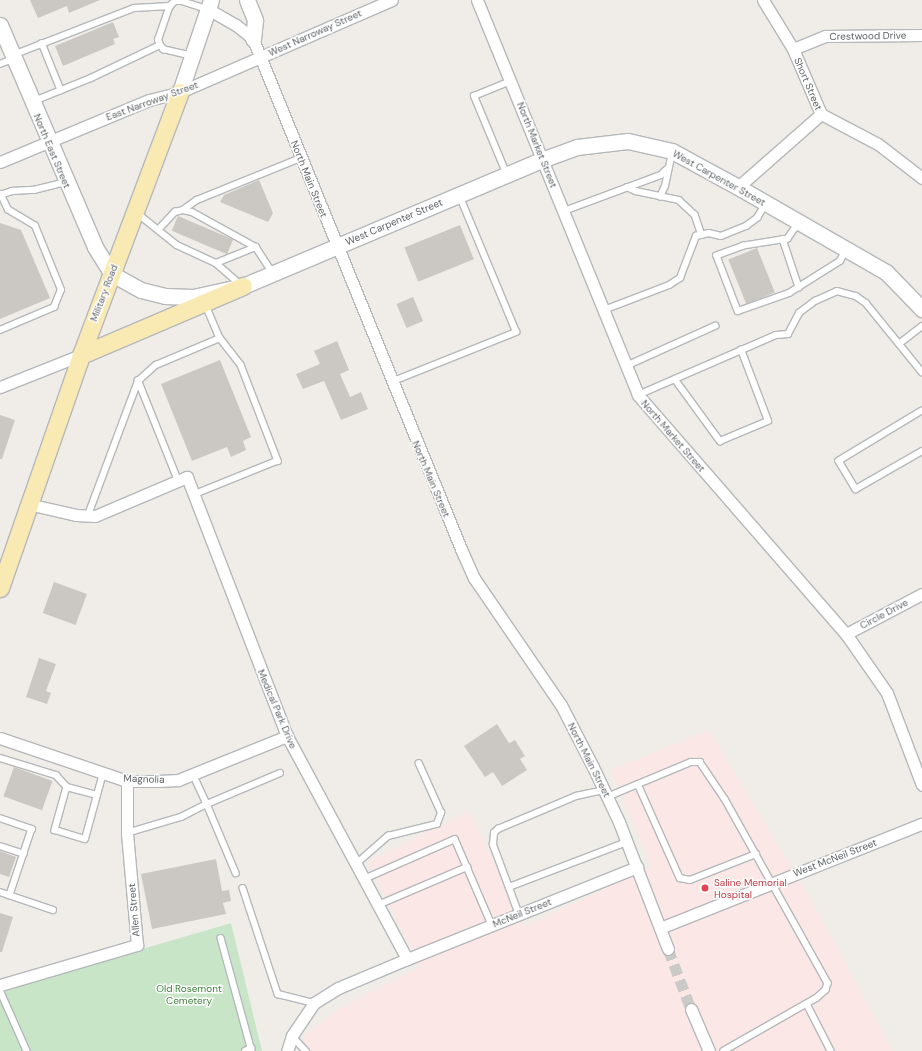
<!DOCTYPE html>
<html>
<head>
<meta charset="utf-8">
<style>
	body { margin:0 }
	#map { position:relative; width:922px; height:1051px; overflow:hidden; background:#f0ede8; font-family:"DM Sans",sans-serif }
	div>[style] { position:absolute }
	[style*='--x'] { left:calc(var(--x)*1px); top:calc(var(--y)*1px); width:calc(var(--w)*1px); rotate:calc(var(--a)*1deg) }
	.medical>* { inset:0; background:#fae7e6 }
	.green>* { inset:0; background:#c8e5c7 }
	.building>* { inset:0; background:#cbc8c4; transform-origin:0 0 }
	.street-tunnel>* { height:11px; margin-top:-5.5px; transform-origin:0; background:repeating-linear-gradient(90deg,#cccac8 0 11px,transparent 0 16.5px) }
	.roads { filter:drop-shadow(1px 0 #b5b8bb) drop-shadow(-1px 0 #b5b8bb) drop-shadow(0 1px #b5b8bb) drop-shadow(0 -1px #b5b8bb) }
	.lane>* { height:5.5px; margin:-2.75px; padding:0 2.75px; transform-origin:2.75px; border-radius:2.75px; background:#fff }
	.street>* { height:11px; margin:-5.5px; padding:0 5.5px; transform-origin:5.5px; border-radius:5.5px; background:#fff }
	.secondary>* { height:15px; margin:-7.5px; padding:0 7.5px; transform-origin:7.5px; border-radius:7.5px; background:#fff }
	.primary>* { height:17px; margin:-8.5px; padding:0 8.5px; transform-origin:8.5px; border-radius:8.5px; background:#f9eab4 }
	.dots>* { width:11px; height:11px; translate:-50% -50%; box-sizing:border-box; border:2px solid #fff; border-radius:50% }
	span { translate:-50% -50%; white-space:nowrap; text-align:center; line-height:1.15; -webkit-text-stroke:3px #fff; paint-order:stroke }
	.street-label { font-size:10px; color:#5f6366 }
	.health-label { font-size:10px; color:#be3a42 }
	.left { translate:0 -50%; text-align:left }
	.park-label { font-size:10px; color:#3d803c }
</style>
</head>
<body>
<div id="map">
	<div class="medical">
		<div style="clip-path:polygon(709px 730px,816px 909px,893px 1051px,302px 1051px,305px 1035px,342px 1007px,420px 967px,368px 862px,469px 811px,525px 926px,652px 867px,611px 770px)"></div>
	</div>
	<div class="green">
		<div style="clip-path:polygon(231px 923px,262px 1051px,0 1051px,0 991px)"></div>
	</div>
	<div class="building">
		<div style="clip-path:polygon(30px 0,100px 0,69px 13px,67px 6px,38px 18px)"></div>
		<div style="clip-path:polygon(113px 22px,119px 37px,113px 39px,115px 44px,63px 66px,55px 46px)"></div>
		<div style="clip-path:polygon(259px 180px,273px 213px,268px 222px,220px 202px,224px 195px)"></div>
		<div style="left:178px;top:216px;width:60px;height:16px;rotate:23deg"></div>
		<div style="clip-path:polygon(0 223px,21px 230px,50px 298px,0 319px)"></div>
		<div style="left:460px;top:225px;width:37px;height:60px;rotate:68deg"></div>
		<div style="left:757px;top:248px;width:48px;height:31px;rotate:68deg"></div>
		<div style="left:413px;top:297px;width:26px;height:18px;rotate:67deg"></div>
		<div style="clip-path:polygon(337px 341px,349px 370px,340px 374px,350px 397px,361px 392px,368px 409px,341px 420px,324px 381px,303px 389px,296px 374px,320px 364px,314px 351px)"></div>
		<div style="clip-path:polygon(220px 360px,251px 437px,243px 441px,246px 450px,231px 457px,227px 447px,192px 461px,161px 384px)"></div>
		<div style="clip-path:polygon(0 415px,15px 420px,2px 459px,0 459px)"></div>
		<div style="left:54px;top:582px;width:35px;height:33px;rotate:20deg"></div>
		<div style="clip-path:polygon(39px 658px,56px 664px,46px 691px,51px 693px,47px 704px,26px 697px)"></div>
		<div style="clip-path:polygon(497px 724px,509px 743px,515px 740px,525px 756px,520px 759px,527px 770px,502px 786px,493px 772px,485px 777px,464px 746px)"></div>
		<div style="left:14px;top:767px;width:41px;height:31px;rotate:20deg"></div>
		<div style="clip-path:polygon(0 851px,16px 857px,9px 877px,0 874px)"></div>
		<div style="clip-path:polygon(216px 859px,222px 891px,229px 890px,231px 901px,223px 903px,226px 914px,152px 929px,141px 874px)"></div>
		<div style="clip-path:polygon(0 913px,13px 917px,2px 952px,0 952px)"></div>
	</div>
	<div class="street-tunnel">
		<div style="--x:668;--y:949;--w:64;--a:69"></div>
	</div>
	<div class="roads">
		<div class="lane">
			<div style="--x:42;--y:43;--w:51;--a:68"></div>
			<div style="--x:13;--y:55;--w:130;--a:-21.2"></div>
			<div style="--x:134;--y:8;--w:36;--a:-3"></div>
			<div style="--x:191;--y:56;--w:28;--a:-167"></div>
			<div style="--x:164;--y:50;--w:6;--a:-129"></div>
			<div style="--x:160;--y:45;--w:5;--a:-112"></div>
			<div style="--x:158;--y:40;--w:36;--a:-71"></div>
			<div style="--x:170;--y:6;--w:7;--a:-45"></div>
			<div style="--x:175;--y:1;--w:7;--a:0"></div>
			<div style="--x:182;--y:1;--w:26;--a:18"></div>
			<div style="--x:0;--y:64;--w:14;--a:-21"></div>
			<div style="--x:34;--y:101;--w:61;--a:-22"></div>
			<div style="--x:91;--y:78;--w:76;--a:-25.6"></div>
			<div style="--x:506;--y:173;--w:83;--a:-112.6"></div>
			<div style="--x:474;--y:96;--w:40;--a:-22"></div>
			<div style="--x:627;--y:187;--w:10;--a:24"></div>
			<div style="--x:636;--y:191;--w:44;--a:11.8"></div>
			<div style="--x:679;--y:200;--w:22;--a:43"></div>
			<div style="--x:695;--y:215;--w:21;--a:71"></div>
			<div style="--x:0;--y:195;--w:13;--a:-18"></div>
			<div style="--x:12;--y:191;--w:22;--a:-3"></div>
			<div style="--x:34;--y:190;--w:32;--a:-14"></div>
			<div style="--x:660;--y:197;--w:12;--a:-66"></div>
			<div style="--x:665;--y:186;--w:35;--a:-78"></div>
			<div style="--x:183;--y:210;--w:17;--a:-36"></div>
			<div style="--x:197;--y:200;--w:112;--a:-22"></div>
			<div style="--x:564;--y:211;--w:103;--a:-20.4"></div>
			<div style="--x:661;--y:175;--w:7;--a:-45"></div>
			<div style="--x:137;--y:213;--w:51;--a:38.7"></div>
			<div style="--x:177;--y:245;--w:43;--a:24.8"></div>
			<div style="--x:216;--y:263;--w:33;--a:41"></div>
			<div style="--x:799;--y:223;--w:19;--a:125"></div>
			<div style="--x:788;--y:239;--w:45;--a:171"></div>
			<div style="--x:744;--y:246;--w:29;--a:160"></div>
			<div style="--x:717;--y:256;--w:59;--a:69.1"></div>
			<div style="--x:738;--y:311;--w:54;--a:-19.4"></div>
			<div style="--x:789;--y:293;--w:60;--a:-32.1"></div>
			<div style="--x:840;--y:261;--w:13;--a:-63"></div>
			<div style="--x:158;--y:230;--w:25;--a:-47"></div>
			<div style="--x:175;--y:212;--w:8;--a:-14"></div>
			<div style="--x:183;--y:210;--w:9;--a:13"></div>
			<div style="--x:192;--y:212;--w:73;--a:28.7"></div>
			<div style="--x:783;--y:239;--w:51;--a:71.6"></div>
			<div style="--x:216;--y:263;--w:43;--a:-21.8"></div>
			<div style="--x:256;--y:247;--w:31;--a:57"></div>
			<div style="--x:205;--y:303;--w:38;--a:67"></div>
			<div style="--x:604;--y:310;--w:70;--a:-21"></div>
			<div style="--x:669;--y:285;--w:13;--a:-32"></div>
			<div style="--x:680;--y:278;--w:45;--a:-69.1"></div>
			<div style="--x:696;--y:236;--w:13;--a:-13"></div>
			<div style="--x:709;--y:233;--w:12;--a:14"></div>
			<div style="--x:721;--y:236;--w:27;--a:-22"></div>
			<div style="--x:746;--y:226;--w:14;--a:-36"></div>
			<div style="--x:757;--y:218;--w:17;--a:-59"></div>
			<div style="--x:0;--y:330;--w:59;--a:-23.1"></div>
			<div style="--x:54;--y:307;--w:18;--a:-68"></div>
			<div style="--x:61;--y:290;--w:69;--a:-112.1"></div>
			<div style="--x:35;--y:226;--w:31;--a:-149"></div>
			<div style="--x:8;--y:210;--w:17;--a:-115"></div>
			<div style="--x:899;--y:344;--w:29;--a:-38"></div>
			<div style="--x:626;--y:366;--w:98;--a:-24.2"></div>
			<div style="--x:675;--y:379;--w:77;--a:54"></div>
			<div style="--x:720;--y:441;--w:52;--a:-22.6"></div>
			<div style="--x:768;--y:421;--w:76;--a:-110.8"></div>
			<div style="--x:391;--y:382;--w:135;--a:-21.8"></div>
			<div style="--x:516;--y:332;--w:148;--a:-112.6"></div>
			<div style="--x:638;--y:395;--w:150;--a:-23.5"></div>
			<div style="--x:776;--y:335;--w:12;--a:-5"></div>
			<div style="--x:788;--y:334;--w:24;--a:-62"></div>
			<div style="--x:799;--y:313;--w:20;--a:-37"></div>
			<div style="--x:815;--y:301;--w:24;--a:-24"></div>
			<div style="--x:837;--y:291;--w:20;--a:15"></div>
			<div style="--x:856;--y:296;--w:12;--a:35"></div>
			<div style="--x:866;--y:303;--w:89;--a:50.9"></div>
			<div style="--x:922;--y:411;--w:97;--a:148.9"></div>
			<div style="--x:839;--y:461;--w:33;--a:59"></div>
			<div style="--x:856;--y:489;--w:76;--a:-29.9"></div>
			<div style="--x:178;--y:481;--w:108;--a:-111.8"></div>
			<div style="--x:138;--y:381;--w:24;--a:-42"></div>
			<div style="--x:156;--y:365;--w:69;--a:-22.9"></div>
			<div style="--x:220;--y:338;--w:34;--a:52"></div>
			<div style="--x:241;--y:365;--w:103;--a:68.9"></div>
			<div style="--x:278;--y:461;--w:91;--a:158"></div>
			<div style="--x:88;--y:515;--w:143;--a:-69.5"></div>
			<div style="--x:0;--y:758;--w:59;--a:16.9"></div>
			<div style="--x:56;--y:775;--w:16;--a:47"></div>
			<div style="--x:67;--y:787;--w:31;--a:15"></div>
			<div style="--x:193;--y:774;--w:33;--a:65"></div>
			<div style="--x:207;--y:804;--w:79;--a:-23"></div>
			<div style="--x:638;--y:784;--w:103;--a:65.9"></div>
			<div style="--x:680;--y:878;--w:10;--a:11"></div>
			<div style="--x:690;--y:880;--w:71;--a:-21.5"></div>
			<div style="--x:67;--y:787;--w:45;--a:105.6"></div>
			<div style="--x:55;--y:830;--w:31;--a:17"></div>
			<div style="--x:85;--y:839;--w:68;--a:-74.7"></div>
			<div style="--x:607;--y:797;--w:91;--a:-22.6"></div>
			<div style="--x:691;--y:762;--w:9;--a:0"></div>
			<div style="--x:700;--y:762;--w:45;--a:56"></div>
			<div style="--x:725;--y:799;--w:211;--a:60.8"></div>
			<div style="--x:828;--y:983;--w:7;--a:106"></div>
			<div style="--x:826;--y:990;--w:12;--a:138"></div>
			<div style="--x:817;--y:998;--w:107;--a:150.3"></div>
			<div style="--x:0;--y:818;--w:34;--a:19"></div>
			<div style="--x:32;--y:829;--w:70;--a:108.4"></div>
			<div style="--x:127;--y:833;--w:56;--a:-16.5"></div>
			<div style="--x:181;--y:817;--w:29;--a:-27"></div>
			<div style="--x:207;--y:804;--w:75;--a:67.2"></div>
			<div style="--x:0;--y:846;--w:25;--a:18"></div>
			<div style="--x:356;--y:864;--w:43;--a:-41.2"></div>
			<div style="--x:388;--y:836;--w:50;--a:-13.8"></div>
			<div style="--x:437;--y:824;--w:12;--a:-70"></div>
			<div style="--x:441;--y:813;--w:54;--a:-114.2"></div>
			<div style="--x:364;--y:879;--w:99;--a:-23.7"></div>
			<div style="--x:455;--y:839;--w:94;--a:66.7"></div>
			<div style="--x:509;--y:887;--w:126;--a:-20.9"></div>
			<div style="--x:243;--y:888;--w:112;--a:71.7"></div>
			<div style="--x:278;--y:994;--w:37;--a:14"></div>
			<div style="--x:0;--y:892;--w:56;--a:18.8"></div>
			<div style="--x:378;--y:905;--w:97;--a:-23.1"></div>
			<div style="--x:519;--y:915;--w:75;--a:-110.4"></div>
			<div style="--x:493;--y:845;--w:12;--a:-85"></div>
			<div style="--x:494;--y:833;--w:6;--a:-45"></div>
			<div style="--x:498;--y:829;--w:85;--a:-22.9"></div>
			<div style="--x:576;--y:796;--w:29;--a:-12"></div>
			<div style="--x:221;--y:938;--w:117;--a:74.7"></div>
			<div style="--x:0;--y:990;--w:67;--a:66.1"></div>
			<div style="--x:807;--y:1004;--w:53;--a:62.9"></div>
			<div style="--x:292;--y:1036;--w:21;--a:47"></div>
			<div style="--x:245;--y:1051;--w:7;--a:-27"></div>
		</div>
		<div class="street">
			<div style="--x:477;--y:0;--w:427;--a:67.8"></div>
			<div style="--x:638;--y:395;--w:317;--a:49"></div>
			<div style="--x:846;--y:634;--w:72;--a:55.2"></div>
			<div style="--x:887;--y:693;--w:98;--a:69.2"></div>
			<div style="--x:763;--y:0;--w:57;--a:58.5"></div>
			<div style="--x:793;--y:49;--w:71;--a:66.7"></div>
			<div style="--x:208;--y:9;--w:32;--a:30"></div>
			<div style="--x:236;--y:25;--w:22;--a:39"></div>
			<div style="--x:253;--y:39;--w:551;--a:67.81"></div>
			<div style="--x:461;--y:549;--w:32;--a:66"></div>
			<div style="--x:474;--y:578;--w:154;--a:55.6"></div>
			<div style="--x:561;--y:705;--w:70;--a:62.7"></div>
			<div style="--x:593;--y:767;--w:61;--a:64.7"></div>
			<div style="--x:619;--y:822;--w:136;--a:68.9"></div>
			<div style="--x:793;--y:49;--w:35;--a:-22"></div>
			<div style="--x:825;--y:36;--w:97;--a:-0.6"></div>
			<div style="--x:821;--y:114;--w:64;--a:27.8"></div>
			<div style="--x:878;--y:144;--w:56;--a:37.7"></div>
			<div style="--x:0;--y:162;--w:161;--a:-22.6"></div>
			<div style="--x:149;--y:100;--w:32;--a:-14"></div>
			<div style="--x:180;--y:92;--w:231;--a:-23.5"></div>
			<div style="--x:738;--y:187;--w:111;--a:-41.3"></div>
			<div style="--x:0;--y:387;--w:87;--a:-21.6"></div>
			<div style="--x:28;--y:504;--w:49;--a:12.9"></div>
			<div style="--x:76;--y:515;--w:19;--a:3"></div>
			<div style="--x:95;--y:516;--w:100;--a:-23"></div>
			<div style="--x:187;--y:477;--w:278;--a:68.9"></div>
			<div style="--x:287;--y:736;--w:253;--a:61.7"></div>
			<div style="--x:407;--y:959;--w:75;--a:157.2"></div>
			<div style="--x:338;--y:988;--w:28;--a:148"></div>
			<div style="--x:314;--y:1003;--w:40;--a:124"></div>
			<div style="--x:292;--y:1036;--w:16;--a:108"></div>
			<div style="--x:846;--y:634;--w:86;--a:-27.8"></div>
			<div style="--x:0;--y:738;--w:134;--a:18.7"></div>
			<div style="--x:127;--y:781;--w:31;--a:0"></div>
			<div style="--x:158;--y:781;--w:20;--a:-3"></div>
			<div style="--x:178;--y:780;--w:118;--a:-22"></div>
			<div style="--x:660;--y:928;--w:282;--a:-21.7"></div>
			<div style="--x:407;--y:959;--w:248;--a:-21.8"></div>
			<div style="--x:0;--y:985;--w:143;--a:-16.3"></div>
			<div style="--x:137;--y:945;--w:112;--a:-95.1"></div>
			<div style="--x:127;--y:833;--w:52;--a:-90"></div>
			<div style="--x:691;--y:1009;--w:46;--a:66.8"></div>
		</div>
		<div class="secondary">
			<div style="--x:247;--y:0;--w:22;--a:68"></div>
			<div style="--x:255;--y:20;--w:19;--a:96"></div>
			<div style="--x:0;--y:25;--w:241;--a:66.8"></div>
			<div style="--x:95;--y:247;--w:32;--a:58"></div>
			<div style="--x:112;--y:274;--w:33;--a:29"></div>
			<div style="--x:141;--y:290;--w:25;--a:14"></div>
			<div style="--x:165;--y:296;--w:28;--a:2"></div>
			<div style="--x:193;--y:297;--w:51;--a:-12.4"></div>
			<div style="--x:243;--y:286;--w:327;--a:-22.9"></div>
			<div style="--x:544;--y:159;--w:35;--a:-20"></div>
			<div style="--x:577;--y:147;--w:51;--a:-6.7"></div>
			<div style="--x:628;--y:141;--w:45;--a:12.8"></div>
			<div style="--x:672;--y:151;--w:75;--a:28.6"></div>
			<div style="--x:738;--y:187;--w:171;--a:29.9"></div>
			<div style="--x:886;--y:272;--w:52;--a:45.8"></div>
			<div style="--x:180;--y:92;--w:97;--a:-71.4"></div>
		</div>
		<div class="primary">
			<div style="--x:81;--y:355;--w:176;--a:-23.1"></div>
			<div style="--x:0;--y:588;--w:247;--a:-70.8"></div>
			<div style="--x:81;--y:355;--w:281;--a:-69.4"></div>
		</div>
	</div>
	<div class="dots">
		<div style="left:705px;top:888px;background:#e0444e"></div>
	</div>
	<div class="street-label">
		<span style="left:315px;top:33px;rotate:-24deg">West Narroway Street</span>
		<span style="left:868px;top:36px;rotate:-1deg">Crestwood Drive</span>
		<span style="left:808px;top:84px;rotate:67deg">Short Street</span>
		<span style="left:152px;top:101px;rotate:-20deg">East Narroway Street</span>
		<span style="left:537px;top:145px;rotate:68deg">North Market Street</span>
		<span style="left:52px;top:151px;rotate:67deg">North East Street</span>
		<span style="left:719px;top:178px;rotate:29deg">West Carpenter Street</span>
		<span style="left:309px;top:179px;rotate:68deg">North Main Street</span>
		<span style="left:394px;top:222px;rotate:-23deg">West Carpenter Street</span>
		<span style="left:104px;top:293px;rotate:-69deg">Military Road</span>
		<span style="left:673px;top:436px;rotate:49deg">North Market Street</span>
		<span style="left:431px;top:479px;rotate:67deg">North Main Street</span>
		<span style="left:884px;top:614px;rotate:-28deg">Circle Drive</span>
		<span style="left:277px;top:709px;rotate:67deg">Medical Park Drive</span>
		<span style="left:589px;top:760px;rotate:63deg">North Main Street</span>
		<span style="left:144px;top:779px;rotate:2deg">Magnolia</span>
		<span style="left:835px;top:858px;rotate:-21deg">West McNeil Street</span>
		<span style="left:134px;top:910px;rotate:-95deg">Allen Street</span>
		<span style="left:522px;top:913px;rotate:-22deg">McNeil Street</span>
	</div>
	<div class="health-label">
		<span class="left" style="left:714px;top:888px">Saline Memorial<br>Hospital</span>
	</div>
	<div class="park-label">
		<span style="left:189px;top:994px">Old Rosemont<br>Cemetery</span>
	</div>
</div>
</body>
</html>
